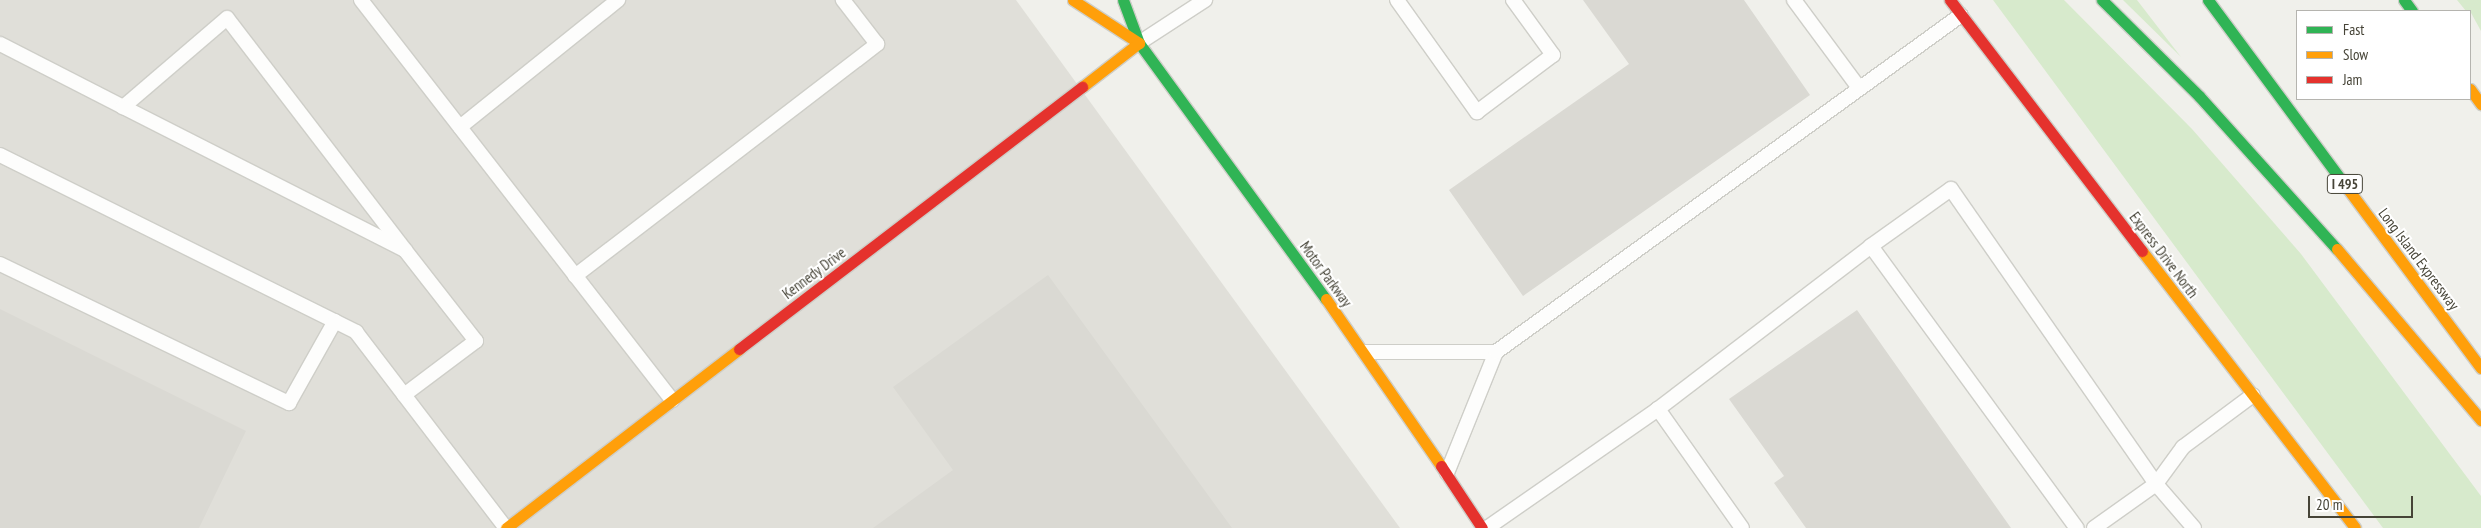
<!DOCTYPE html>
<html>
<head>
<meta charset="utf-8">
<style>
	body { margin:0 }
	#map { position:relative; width:2481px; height:528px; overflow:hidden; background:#f0f0eb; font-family:"PT Sans Narrow",sans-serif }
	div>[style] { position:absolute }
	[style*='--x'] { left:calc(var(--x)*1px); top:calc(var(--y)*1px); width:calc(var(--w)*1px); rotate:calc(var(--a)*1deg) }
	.industrial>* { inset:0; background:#e0dfd9 }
	.green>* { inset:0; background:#d7eacc }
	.building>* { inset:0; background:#dad9d3 }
	.roads { filter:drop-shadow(1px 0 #cecec8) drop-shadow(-1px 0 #cecec8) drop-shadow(0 1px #cecec8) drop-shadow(0 -1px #cecec8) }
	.lane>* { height:14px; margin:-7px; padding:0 7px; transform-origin:7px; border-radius:7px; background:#fdfdfc }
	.fast>* { height:11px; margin:-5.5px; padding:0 5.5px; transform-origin:5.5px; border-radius:5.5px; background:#30b455 }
	.slow>* { height:11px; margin:-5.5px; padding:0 5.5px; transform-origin:5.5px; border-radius:5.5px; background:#ff9f0a }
	.jam>* { height:11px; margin:-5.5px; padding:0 5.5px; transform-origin:5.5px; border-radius:5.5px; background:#e5322d }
	span { translate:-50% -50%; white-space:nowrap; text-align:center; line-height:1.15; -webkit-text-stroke:4px #fff; paint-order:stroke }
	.shield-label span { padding:1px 4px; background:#fff; border:1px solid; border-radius:4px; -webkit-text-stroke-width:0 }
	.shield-label { font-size:14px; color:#464437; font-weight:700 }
	.street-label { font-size:15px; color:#464437 }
	.legend { position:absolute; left:2296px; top:10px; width:175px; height:90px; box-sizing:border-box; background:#fff; border:1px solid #b5b4af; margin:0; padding:6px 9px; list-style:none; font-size:15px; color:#464437 }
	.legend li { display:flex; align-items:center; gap:10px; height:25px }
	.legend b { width:25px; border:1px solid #b5b4af }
	.scale { position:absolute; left:2308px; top:496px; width:105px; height:22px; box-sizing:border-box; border:2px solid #464437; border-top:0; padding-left:6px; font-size:15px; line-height:18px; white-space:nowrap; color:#464437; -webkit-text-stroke:4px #fff; paint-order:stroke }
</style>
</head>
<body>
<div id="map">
	<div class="industrial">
		<div style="clip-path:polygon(0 0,1016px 0,1400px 528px,0 528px)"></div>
	</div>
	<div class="green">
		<div style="clip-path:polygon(1993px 0,2064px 0,2192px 129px,2301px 254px,2481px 496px,2481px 528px,2383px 528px)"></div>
		<div style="clip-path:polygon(2123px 0,2137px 0,2181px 57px)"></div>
		<div style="clip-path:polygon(2457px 0,2481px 0,2481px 31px,2470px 11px,2466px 11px)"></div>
	</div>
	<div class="building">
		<div style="clip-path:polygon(1583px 0,1744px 0,1810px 95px,1523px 296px,1449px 190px,1629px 64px)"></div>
		<div style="clip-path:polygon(1048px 275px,1232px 528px,873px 528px,953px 470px,893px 387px)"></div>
		<div style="clip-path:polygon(0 309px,246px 431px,199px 528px,0 528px)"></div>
		<div style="clip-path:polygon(1857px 310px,2011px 528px,1806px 528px,1774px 483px,1784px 476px,1729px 399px)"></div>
	</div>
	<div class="roads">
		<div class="lane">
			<div style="--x:361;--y:0;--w:507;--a:52.13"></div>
			<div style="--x:1397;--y:0;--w:138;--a:54.5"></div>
			<div style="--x:1477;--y:112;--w:95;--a:-36.9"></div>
			<div style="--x:1553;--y:55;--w:68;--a:-126"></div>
			<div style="--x:1794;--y:0;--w:109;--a:53.5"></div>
			<div style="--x:1139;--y:43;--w:79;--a:-33.1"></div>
			<div style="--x:0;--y:44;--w:138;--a:27.1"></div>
			<div style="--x:460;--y:127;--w:203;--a:-38.8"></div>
			<div style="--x:0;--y:155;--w:398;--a:26.4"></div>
			<div style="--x:356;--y:332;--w:247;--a:52.6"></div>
			<div style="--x:1871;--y:246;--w:349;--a:53.9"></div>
			<div style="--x:0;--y:264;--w:321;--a:25.7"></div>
			<div style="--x:289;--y:403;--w:94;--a:-60.7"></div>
			<div style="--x:575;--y:276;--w:381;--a:-37.5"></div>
			<div style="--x:877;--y:44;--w:56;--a:-127.7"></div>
			<div style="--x:1365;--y:352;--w:131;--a:0"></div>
			<div style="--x:404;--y:395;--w:90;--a:-36.9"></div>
			<div style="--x:476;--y:341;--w:115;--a:-128"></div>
			<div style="--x:405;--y:250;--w:292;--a:-127.5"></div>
			<div style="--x:227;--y:18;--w:137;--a:139.4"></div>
			<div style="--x:123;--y:107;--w:316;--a:26.9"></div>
			<div style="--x:1447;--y:473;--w:131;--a:-68"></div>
			<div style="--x:1496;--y:352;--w:574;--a:-35.93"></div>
			<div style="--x:1487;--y:528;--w:208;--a:-34.8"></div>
			<div style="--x:1742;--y:528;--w:146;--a:-125.2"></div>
			<div style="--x:1658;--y:409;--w:268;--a:-37.4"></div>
			<div style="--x:1871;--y:246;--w:98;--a:-35.5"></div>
			<div style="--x:1951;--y:189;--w:359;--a:55.2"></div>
			<div style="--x:2156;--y:484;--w:58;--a:49.2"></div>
			<div style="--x:2094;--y:528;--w:76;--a:-35.4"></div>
			<div style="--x:2156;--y:484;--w:46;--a:-53.9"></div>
			<div style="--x:2183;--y:447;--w:87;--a:-36.6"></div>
		</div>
		<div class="fast">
			<div style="--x:1123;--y:0;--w:46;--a:69.6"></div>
			<div style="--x:1139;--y:43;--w:317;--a:53.9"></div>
			<div style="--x:2102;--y:0;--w:136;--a:44.7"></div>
			<div style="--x:2199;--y:96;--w:206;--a:48"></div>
			<div style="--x:2208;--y:0;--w:225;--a:53.5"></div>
			<div style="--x:2404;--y:0;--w:14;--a:54"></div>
		</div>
		<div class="slow">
			<div style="--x:1073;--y:0;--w:79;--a:33.1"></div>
			<div style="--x:1082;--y:87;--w:72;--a:-37.7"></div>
			<div style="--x:2470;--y:89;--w:19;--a:54"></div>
			<div style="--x:2342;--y:181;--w:233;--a:53.4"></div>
			<div style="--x:2337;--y:249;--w:224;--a:49.9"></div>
			<div style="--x:2142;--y:251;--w:349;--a:52.4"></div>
			<div style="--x:1326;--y:299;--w:203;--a:55.4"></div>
			<div style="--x:506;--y:528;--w:294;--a:-37.5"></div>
		</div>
		<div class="jam">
			<div style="--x:1950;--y:0;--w:316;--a:52.6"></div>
			<div style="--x:739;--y:349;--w:432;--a:-37.4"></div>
			<div style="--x:1441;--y:466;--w:74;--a:56.5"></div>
		</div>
	</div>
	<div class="shield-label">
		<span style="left:2345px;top:184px">I 495</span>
	</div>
	<div class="street-label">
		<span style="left:2164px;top:255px;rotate:53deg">Express Drive North</span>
		<span style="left:2419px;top:259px;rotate:53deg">Long Island Expressway</span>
		<span style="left:814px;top:273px;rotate:-37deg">Kennedy Drive</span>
		<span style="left:1326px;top:274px;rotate:54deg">Motor Parkway</span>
	</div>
	<ul class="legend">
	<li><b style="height:6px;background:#30b455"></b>Fast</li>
	<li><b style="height:6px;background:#ff9f0a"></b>Slow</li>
	<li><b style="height:6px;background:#e5322d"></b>Jam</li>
	</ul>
	<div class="scale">20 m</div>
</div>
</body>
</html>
